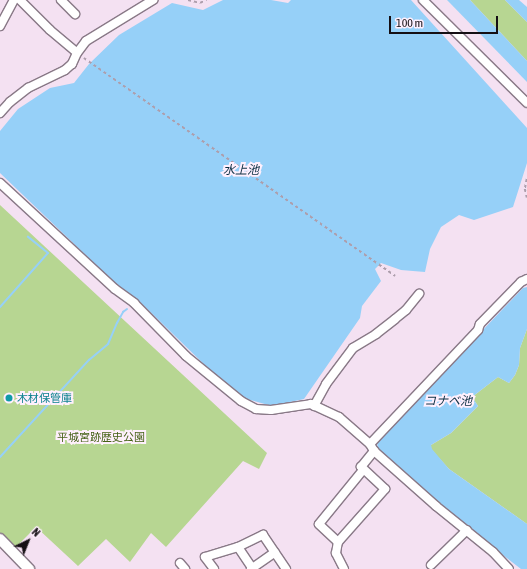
<!DOCTYPE html>
<html>
<head>
<meta charset="utf-8">
<style>
	body { margin:0 }
	#map { position:relative; width:527px; height:569px; overflow:hidden; background:#f4e1f2; font-family:"Asap Condensed","Noto Sans JP",sans-serif }
	div>[style] { position:absolute }
	[style*='--x'] { left:calc(var(--x)*1px); top:calc(var(--y)*1px); width:calc(var(--w)*1px); rotate:calc(var(--a)*1deg) }
	.green>* { inset:0; background:#b7d692 }
	.water>* { inset:0; background:#96d0f8 }
	.stream>* { height:2px; margin:-1px; padding:0 1px; transform-origin:1px; border-radius:1px; background:#96d0f8 }
	.path>* { height:1.5px; margin-top:-0.75px; transform-origin:0; background:repeating-linear-gradient(90deg,#ad9eac 0 3px,transparent 0 6px) }
	.roads { filter:drop-shadow(1px 0 #897987) drop-shadow(-1px 0 #897987) drop-shadow(0 1px #897987) drop-shadow(0 -1px #897987) }
	.minor>* { height:8px; margin:-4px; padding:0 4px; transform-origin:4px; border-radius:4px; background:#fff }
	.major>* { height:10px; margin:-5px; padding:0 5px; transform-origin:5px; border-radius:5px; background:#fff }
	.dots>* { width:11px; height:11px; translate:-50% -50%; box-sizing:border-box; border:2px solid #fff0fd; border-radius:50% }
	span { translate:-50% -50%; white-space:nowrap; text-align:center; line-height:1.15; -webkit-text-stroke:4px #fff0fd; paint-order:stroke }
	.culture-label { font-size:11px; color:#0d838f }
	.left { translate:0 -50%; text-align:left }
	.park-label { font-size:11px; color:#466217 }
	.water-label { font-size:12px; color:#0a2d41; font-style:italic }
	.north { position:absolute; left:8px; top:521px; width:40px; height:40px; -webkit-text-stroke:3px #fff0fd; paint-order:stroke; rotate:43deg; font-size:11px; font-weight:700; line-height:16px; text-align:center; color:#150f14 }
	.north::after { content:''; display:block; margin:auto; width:14px; height:18px; background:#150f14; clip-path:polygon(50% 0,100% 100%,50% 72%,0 100%) }
	.scale { position:absolute; left:389px; top:16px; width:109px; height:18px; box-sizing:border-box; border:2px solid #150f14; border-top:0; padding-left:5px; font-size:12px; line-height:14px; white-space:nowrap; color:#150f14; -webkit-text-stroke:3px #fff0fd; paint-order:stroke }
</style>
</head>
<body>
<div id="map">
	<div class="green">
		<div style="clip-path:polygon(470px 0,505px 0,527px 22px,527px 61px)"></div>
		<div style="clip-path:polygon(0 205px,267px 453px,259px 469px,243px 461px,166px 547px,151px 533px,130px 562px,106px 539px,78px 566px,36px 527px,15px 548px,0 542px)"></div>
		<div style="clip-path:polygon(527px 329px,527px 524px,449px 469px,431px 449px,431px 445px,451px 433px,478px 406px,472px 397px,498px 377px,509px 383px,515px 375px,519px 365px,520px 348px)"></div>
	</div>
	<div class="water">
		<div style="clip-path:polygon(223px 0,271px 0,288px 3px,291px 0,411px 0,527px 128px,527px 163px,513px 207px,474px 220px,459px 215px,441px 227px,430px 249px,425px 272px,401px 270px,381px 263px,375px 269px,381px 281px,362px 306px,360px 318px,304px 399px,272px 406px,243px 398px,214px 374px,138px 300px,118px 286px,0 173px,0 131px,18px 109px,50px 88px,74px 83px,89px 64px,119px 35px,172px 3px,203px 10px)"></div>
		<div style="clip-path:polygon(447px 0,470px 0,527px 61px,527px 82px)"></div>
		<div style="clip-path:polygon(505px 0,519px 0,527px 7px,527px 22px)"></div>
		<div style="clip-path:polygon(527px 287px,527px 329px,520px 348px,519px 365px,515px 375px,509px 383px,498px 377px,472px 397px,478px 406px,451px 433px,431px 445px,432px 449px,449px 469px,527px 524px,527px 569px,521px 569px,469px 529px,378px 451px,377px 441px,523px 288px)"></div>
	</div>
	<div class="stream">
		<div style="--x:0;--y:307;--w:72;--a:-48.4"></div>
		<div style="--x:48;--y:253;--w:26;--a:-141"></div>
		<div style="--x:0;--y:457;--w:132;--a:-47.5"></div>
		<div style="--x:89;--y:360;--w:25;--a:-40"></div>
		<div style="--x:108;--y:344;--w:23;--a:-67"></div>
		<div style="--x:117;--y:323;--w:13;--a:-61"></div>
		<div style="--x:123;--y:312;--w:5;--a:-37"></div>
	</div>
	<div class="path">
		<div style="--x:188;--y:0;--w:12;--a:14"></div>
		<div style="--x:200;--y:3;--w:7;--a:-27"></div>
		<div style="--x:84;--y:58;--w:380;--a:35"></div>
		<div style="--x:527;--y:179;--w:10;--a:101"></div>
		<div style="--x:525;--y:189;--w:9;--a:77"></div>
	</div>
	<div class="roads">
		<div class="minor">
			<div style="--x:20;--y:0;--w:42;--a:45"></div>
			<div style="--x:50;--y:30;--w:35;--a:40"></div>
			<div style="--x:61;--y:0;--w:20;--a:45"></div>
			<div style="--x:423;--y:0;--w:146;--a:44.7"></div>
			<div style="--x:0;--y:26;--w:30;--a:-62"></div>
			<div style="--x:0;--y:113;--w:15;--a:-48"></div>
			<div style="--x:10;--y:102;--w:23;--a:-38"></div>
			<div style="--x:28;--y:88;--w:41;--a:-25.9"></div>
			<div style="--x:65;--y:70;--w:9;--a:-41"></div>
			<div style="--x:72;--y:64;--w:12;--a:-66"></div>
			<div style="--x:77;--y:53;--w:15;--a:-53"></div>
			<div style="--x:86;--y:41;--w:79;--a:-31.5"></div>
			<div style="--x:0;--y:183;--w:156;--a:42.7"></div>
			<div style="--x:115;--y:289;--w:24;--a:36"></div>
			<div style="--x:134;--y:303;--w:74;--a:45.5"></div>
			<div style="--x:186;--y:356;--w:71;--a:39.3"></div>
			<div style="--x:241;--y:401;--w:17;--a:28"></div>
			<div style="--x:256;--y:409;--w:15;--a:4"></div>
			<div style="--x:271;--y:410;--w:40;--a:-8.5"></div>
			<div style="--x:311;--y:404;--w:31;--a:25"></div>
			<div style="--x:339;--y:417;--w:41;--a:41.1"></div>
			<div style="--x:370;--y:444;--w:8;--a:60"></div>
			<div style="--x:374;--y:451;--w:83;--a:41.6"></div>
			<div style="--x:436;--y:506;--w:73;--a:38.9"></div>
			<div style="--x:493;--y:552;--w:23;--a:47"></div>
			<div style="--x:314;--y:406;--w:25;--a:-61"></div>
			<div style="--x:326;--y:384;--w:45;--a:-53.1"></div>
			<div style="--x:353;--y:348;--w:27;--a:-31"></div>
			<div style="--x:376;--y:334;--w:24;--a:-38"></div>
			<div style="--x:395;--y:319;--w:14;--a:-39"></div>
			<div style="--x:406;--y:310;--w:21;--a:-51"></div>
			<div style="--x:370;--y:444;--w:157;--a:-46.5"></div>
			<div style="--x:478;--y:330;--w:6;--a:-72"></div>
			<div style="--x:480;--y:324;--w:59;--a:-45.7"></div>
			<div style="--x:521;--y:282;--w:7;--a:-27"></div>
			<div style="--x:338;--y:542;--w:26;--a:-137"></div>
			<div style="--x:319;--y:524;--w:70;--a:-50.8"></div>
			<div style="--x:238;--y:547;--w:25;--a:56"></div>
			<div style="--x:180;--y:563;--w:8;--a:50"></div>
			<div style="--x:431;--y:565;--w:50;--a:-44.2"></div>
			<div style="--x:214;--y:569;--w:15;--a:-127"></div>
			<div style="--x:205;--y:557;--w:34;--a:-17"></div>
			<div style="--x:238;--y:547;--w:28;--a:-26"></div>
			<div style="--x:263;--y:535;--w:41;--a:55.9"></div>
			<div style="--x:251;--y:569;--w:29;--a:-35"></div>
			<div style="--x:344;--y:569;--w:18;--a:-117"></div>
			<div style="--x:336;--y:553;--w:11;--a:-80"></div>
			<div style="--x:338;--y:542;--w:71;--a:-48.4"></div>
			<div style="--x:385;--y:489;--w:33;--a:-137"></div>
			<div style="--x:361;--y:467;--w:21;--a:-51"></div>
		</div>
		<div class="major">
			<div style="--x:0;--y:539;--w:42;--a:46"></div>
		</div>
	</div>
	<div class="dots">
		<div style="left:9px;top:398px;background:#0f9aa8"></div>
	</div>
	<div class="culture-label">
		<span class="left" style="left:17px;top:398px">木材保管庫</span>
	</div>
	<div class="park-label">
		<span style="left:101px;top:437px">平城宮跡歴史公園</span>
	</div>
	<div class="water-label">
		<span style="left:241px;top:171px">水上池</span>
		<span style="left:448px;top:402px">コナベ池</span>
	</div>
	<div class="north">N</div>
	<div class="scale">100 m</div>
</div>
</body>
</html>
